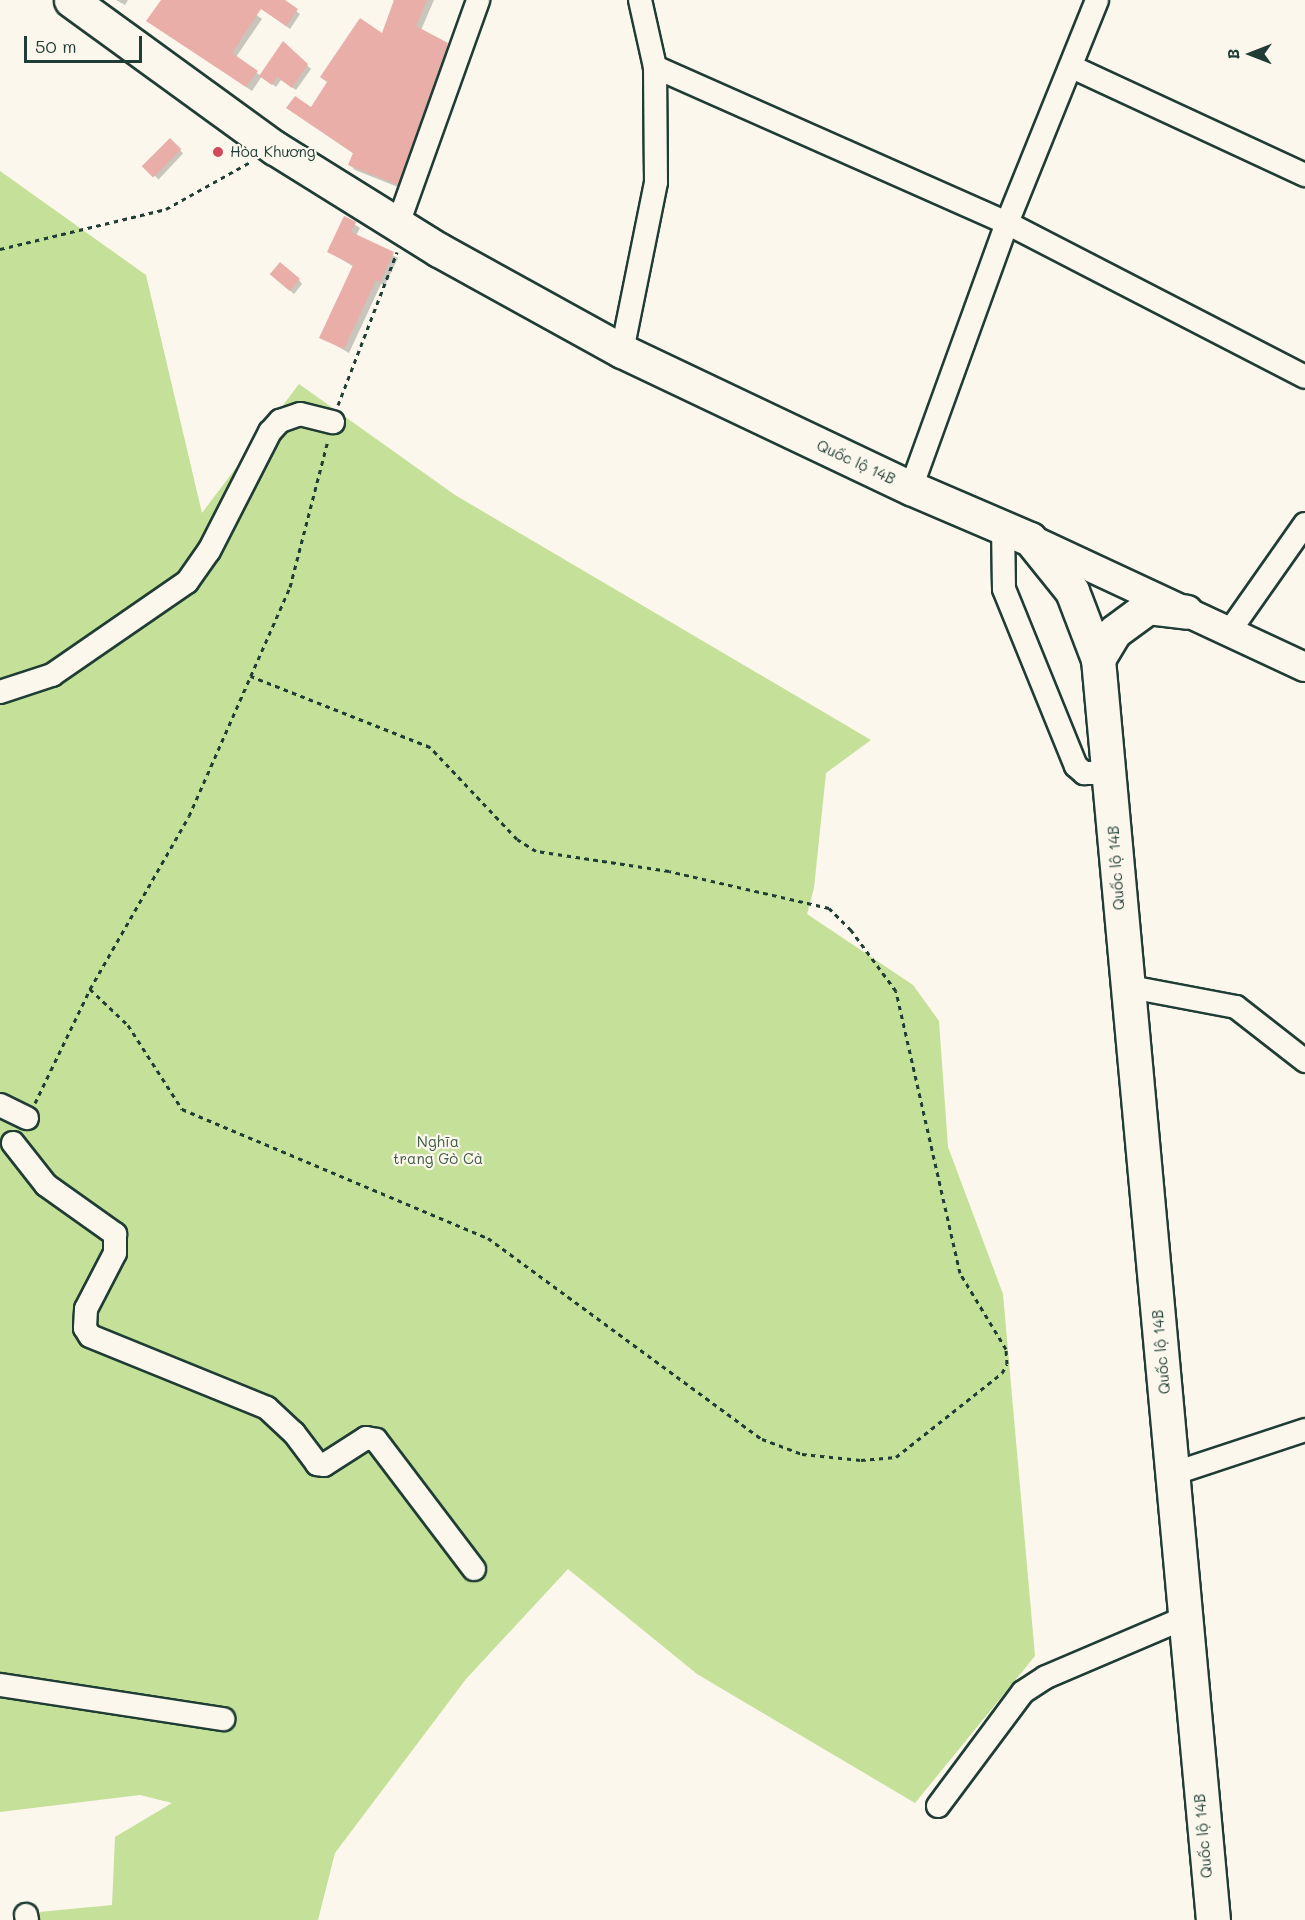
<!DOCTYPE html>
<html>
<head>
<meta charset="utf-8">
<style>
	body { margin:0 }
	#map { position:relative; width:1305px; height:1920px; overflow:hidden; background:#fbf7ec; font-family:Mali,sans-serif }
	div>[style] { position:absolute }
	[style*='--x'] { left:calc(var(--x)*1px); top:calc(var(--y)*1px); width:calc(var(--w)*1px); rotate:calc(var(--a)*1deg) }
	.green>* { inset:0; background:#c5e098 }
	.shadow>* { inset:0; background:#0003; transform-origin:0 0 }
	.building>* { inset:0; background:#e9aea7; transform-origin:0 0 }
	.path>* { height:3px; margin-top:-1.5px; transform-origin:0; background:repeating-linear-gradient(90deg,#1f3d34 0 4.5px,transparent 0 9px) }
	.roads { filter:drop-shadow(2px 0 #1f3d34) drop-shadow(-2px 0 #1f3d34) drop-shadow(0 2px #1f3d34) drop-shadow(0 -2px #1f3d34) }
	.minor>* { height:22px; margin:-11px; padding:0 11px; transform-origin:11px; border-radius:11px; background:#fbf7ec }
	.major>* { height:28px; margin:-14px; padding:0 14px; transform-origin:14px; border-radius:14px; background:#fbf7ec }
	.highway>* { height:33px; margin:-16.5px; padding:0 16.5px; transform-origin:16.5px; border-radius:16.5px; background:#fbf7ec }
	.dots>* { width:16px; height:16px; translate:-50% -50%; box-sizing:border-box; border:3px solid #fbf7ec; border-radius:50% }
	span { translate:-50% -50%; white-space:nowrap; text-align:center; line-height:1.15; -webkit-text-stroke:4.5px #fbf7ec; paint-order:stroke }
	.poi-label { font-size:15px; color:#1f3d34 }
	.left { translate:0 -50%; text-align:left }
	.street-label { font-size:15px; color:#1f3d34 }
	.park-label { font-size:15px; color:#405e48 }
	.north { position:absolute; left:1221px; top:24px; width:60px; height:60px; -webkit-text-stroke:4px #fbf7ec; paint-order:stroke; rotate:270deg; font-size:16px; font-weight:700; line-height:24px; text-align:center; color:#1f3d34 }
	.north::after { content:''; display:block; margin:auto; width:21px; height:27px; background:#1f3d34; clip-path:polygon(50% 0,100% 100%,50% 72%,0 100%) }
	.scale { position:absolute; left:24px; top:36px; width:118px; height:27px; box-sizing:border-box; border:3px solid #1f3d34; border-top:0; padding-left:8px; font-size:18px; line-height:21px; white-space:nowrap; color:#1f3d34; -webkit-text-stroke:4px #fbf7ec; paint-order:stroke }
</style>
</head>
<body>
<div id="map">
	<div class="green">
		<div style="clip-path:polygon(0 171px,146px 275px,202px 513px,299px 384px,455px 495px,871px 740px,826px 773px,814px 888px,807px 914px,913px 985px,939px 1021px,948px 1147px,1003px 1294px,1035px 1656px,915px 1803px,697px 1674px,568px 1569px,466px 1679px,335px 1853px,318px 1920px,37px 1920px,39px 1912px,112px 1905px,115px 1837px,172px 1803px,140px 1795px,0 1812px)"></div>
	</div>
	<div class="shadow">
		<div style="clip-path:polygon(116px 0,128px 0,125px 5px)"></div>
		<div style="clip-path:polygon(163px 0,236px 0,262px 19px,236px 57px,261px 76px,284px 43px,311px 69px,296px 90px,281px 80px,276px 87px,262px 76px,252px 91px,148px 21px)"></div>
		<div style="clip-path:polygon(258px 0,282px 0,300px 14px,290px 29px,259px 7px)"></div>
		<div style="clip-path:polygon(392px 0,434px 0,421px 30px,453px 49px,403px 189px,355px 170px,350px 165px,354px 154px,288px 108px,311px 109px,329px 83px,322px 77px,382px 36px,395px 1px)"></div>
		<div style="left:170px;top:141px;width:18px;height:36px;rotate:43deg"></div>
		<div style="clip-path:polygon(345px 218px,360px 228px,356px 236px,398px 258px,385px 285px,381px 284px,349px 353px,321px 337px,354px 267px,328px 251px)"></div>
		<div style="clip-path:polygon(275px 278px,299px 280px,302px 284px,294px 294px)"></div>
	</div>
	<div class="building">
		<div style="clip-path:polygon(161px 0,285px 0,298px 9px,286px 26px,261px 9px,232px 53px,258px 71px,246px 87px,146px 21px)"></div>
		<div style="clip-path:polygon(394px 0,427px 0,416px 26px,448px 43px,398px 185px,348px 165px,353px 153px,286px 108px,295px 96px,311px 107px,327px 82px,320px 77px,360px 18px,382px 33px)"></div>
		<div style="clip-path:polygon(283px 41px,308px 64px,292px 88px,277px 77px,272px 85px,259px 76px)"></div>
		<div style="left:170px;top:138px;width:16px;height:40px;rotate:45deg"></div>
		<div style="clip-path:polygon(344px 216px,356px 222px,351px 232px,394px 252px,380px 282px,376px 280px,344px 349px,319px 338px,353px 265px,327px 252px)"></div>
		<div style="left:280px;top:262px;width:26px;height:16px;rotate:40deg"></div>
	</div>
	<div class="path">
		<div style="--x:0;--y:249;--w:171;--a:-13.5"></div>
		<div style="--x:166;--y:209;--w:98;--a:-29.2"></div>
		<div style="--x:338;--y:405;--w:164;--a:-68.9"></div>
		<div style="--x:90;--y:989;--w:52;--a:43.5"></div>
		<div style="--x:128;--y:1025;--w:100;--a:57.3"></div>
		<div style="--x:182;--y:1109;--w:332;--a:22.9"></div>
		<div style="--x:488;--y:1238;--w:340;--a:36.3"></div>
		<div style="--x:762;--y:1439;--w:43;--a:20.6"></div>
		<div style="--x:802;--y:1454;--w:59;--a:5.8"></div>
		<div style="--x:861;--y:1460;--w:35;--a:-5"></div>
		<div style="--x:896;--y:1457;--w:135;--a:-38.4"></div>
		<div style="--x:1002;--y:1373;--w:10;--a:-61"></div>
		<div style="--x:1007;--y:1364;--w:15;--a:-94"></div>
		<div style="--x:1006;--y:1349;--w:89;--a:-121.2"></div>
		<div style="--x:960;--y:1273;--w:289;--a:-102.8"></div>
		<div style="--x:896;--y:991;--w:76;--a:-126.4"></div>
		<div style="--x:851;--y:930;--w:31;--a:-135"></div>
		<div style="--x:829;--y:908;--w:164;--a:-167"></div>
		<div style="--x:669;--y:871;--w:134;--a:-171.4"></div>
		<div style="--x:536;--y:851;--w:22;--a:-148"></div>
		<div style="--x:517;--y:839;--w:127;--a:-133.4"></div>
		<div style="--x:430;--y:747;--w:193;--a:-158.4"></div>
		<div style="--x:35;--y:1103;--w:127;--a:-64.2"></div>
		<div style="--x:90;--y:989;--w:199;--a:-60.2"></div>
		<div style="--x:189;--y:816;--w:250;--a:-66.2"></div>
		<div style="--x:290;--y:587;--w:152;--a:-75.5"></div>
	</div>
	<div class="roads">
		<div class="minor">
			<div style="--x:655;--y:67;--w:385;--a:23.9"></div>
			<div style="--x:1007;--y:223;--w:335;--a:27.3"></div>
			<div style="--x:1072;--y:67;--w:257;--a:24.9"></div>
			<div style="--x:398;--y:224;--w:238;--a:-70.3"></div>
			<div style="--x:622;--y:351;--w:172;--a:-78.6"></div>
			<div style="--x:656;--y:182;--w:115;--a:-90.5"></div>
			<div style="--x:655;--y:67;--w:69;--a:-102.6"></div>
			<div style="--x:911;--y:488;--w:282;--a:-70.1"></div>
			<div style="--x:1007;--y:223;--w:240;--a:-68"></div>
			<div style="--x:1003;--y:526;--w:63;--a:89.1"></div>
			<div style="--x:1004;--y:589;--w:191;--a:67.9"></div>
			<div style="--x:1076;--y:766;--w:11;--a:41"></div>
			<div style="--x:1084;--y:773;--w:25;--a:0"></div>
			<div style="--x:1229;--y:632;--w:132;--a:-54.9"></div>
			<div style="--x:0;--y:692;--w:55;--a:-18.1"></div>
			<div style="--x:52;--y:675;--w:164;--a:-34.6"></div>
			<div style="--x:187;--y:582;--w:38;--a:-55"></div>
			<div style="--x:209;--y:551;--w:134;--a:-62.9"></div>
			<div style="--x:270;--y:432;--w:15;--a:-48"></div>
			<div style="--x:280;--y:421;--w:21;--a:-19"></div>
			<div style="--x:300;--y:414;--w:34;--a:14"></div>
			<div style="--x:1125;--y:986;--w:113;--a:10.7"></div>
			<div style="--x:1236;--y:1007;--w:88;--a:38"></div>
			<div style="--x:0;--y:1105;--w:30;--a:26"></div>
			<div style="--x:13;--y:1143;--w:53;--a:51.8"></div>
			<div style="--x:46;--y:1185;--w:85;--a:35.4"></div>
			<div style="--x:115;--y:1234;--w:19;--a:90"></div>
			<div style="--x:115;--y:1253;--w:63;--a:117.4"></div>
			<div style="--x:86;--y:1309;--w:19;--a:93"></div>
			<div style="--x:85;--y:1328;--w:9;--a:58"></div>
			<div style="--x:90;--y:1336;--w:191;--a:22.1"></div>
			<div style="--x:267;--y:1408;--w:37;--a:43"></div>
			<div style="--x:294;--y:1433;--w:39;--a:53"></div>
			<div style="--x:317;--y:1464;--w:7;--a:8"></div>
			<div style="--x:324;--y:1465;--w:50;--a:-32.7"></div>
			<div style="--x:366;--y:1438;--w:10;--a:11"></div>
			<div style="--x:376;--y:1440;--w:162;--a:52.8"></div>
			<div style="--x:1172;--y:1474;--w:140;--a:-18.3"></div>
			<div style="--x:0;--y:1685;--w:226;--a:8.7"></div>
			<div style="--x:938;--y:1806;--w:142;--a:-53.3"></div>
			<div style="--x:1023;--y:1692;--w:27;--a:-33"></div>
			<div style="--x:1046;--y:1677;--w:150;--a:-23.1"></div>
			<div style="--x:26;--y:1915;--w:5;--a:79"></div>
		</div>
		<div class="major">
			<div style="--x:1030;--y:539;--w:303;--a:25"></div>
		</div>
		<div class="highway">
			<div style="--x:71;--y:0;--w:252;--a:36"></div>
			<div style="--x:275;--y:148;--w:193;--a:31.9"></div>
			<div style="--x:439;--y:250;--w:209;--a:28.9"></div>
			<div style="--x:622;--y:351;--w:320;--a:25.4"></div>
			<div style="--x:911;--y:488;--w:129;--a:23.2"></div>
			<div style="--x:1030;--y:539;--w:67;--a:51.1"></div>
			<div style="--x:1072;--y:591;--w:73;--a:69.1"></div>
			<div style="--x:1098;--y:659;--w:1266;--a:84.79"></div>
			<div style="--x:1098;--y:659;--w:31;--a:-59"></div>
			<div style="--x:1114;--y:632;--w:42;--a:-36.3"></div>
			<div style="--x:1148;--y:607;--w:38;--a:7"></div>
		</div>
	</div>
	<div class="dots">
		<div style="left:218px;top:152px;background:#d1495b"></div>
	</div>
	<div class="poi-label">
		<span class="left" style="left:230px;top:152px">Hòa Khương</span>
	</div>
	<div class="street-label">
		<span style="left:856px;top:462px;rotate:25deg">Quốc lộ 14B</span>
		<span style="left:1116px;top:868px;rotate:-94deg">Quốc lộ 14B</span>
		<span style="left:1161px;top:1352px;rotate:-95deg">Quốc lộ 14B</span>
		<span style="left:1203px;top:1836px;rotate:-95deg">Quốc lộ 14B</span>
	</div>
	<div class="park-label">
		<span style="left:438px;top:1150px">Nghĩa<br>trang Gò Cà</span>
	</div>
	<div class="north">B</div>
	<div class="scale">50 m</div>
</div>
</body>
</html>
